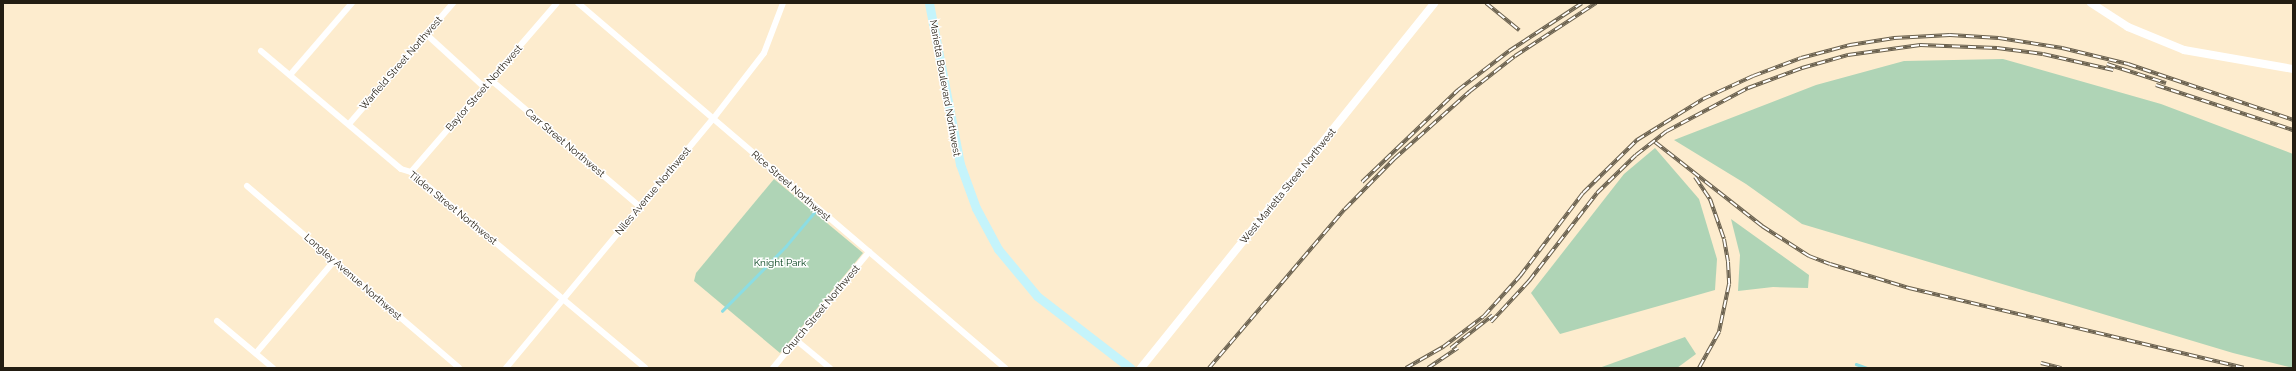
<!DOCTYPE html>
<html>
<head>
<meta charset="utf-8">
<style>
	body { margin:0 }
	#map { position:relative; width:2296px; height:371px; overflow:hidden; background:#fdecce; font-family:Raleway,sans-serif }
	div>[style] { position:absolute }
	[style*='--x'] { left:calc(var(--x)*1px); top:calc(var(--y)*1px); width:calc(var(--w)*1px); rotate:calc(var(--a)*1deg) }
	.green>* { inset:0; background:#afd4b6 }
	.stream>* { height:2.5px; margin:-1.25px; padding:0 1.25px; transform-origin:1.25px; border-radius:1.25px; background:#8cdde3 }
	.minor>* { height:6px; margin:-3px; padding:0 3px; transform-origin:3px; border-radius:3px; background:#fff }
	.tertiary>* { height:8px; margin:-4px; padding:0 4px; transform-origin:4px; border-radius:4px; background:#fff }
	.secondary>* { height:9px; margin:-4.5px; padding:0 4.5px; transform-origin:4.5px; border-radius:4.5px; background:#c5f4fb }
	.rail>* { height:4px; margin-top:-2px; transform-origin:0; background:repeating-linear-gradient(90deg,#fff 0 8px,#6a614f 0 16px); box-sizing:border-box; border-block:1px solid #6a614f }
	span { translate:-50% -50%; white-space:nowrap; text-align:center; line-height:1.15; -webkit-text-stroke:3px #fff; paint-order:stroke }
	.street-label { font-size:10px; color:#231d12 }
	.park-label { font-size:10px; color:#01401a }
	.frame { position:absolute; inset:0; border:4px solid #231d12; pointer-events:none }
</style>
</head>
<body>
<div id="map">
	<div class="green">
		<div style="clip-path:polygon(2003px 59px,2161px 104px,2293px 154px,2293px 368px,2233px 353px,1802px 224px,1746px 184px,1674px 140px,1816px 85px,1904px 61px)"></div>
		<div style="clip-path:polygon(1655px 148px,1699px 199px,1717px 259px,1715px 290px,1560px 334px,1531px 293px,1624px 174px)"></div>
		<div style="clip-path:polygon(774px 179px,863px 253px,780px 353px,694px 281px,696px 273px)"></div>
		<div style="clip-path:polygon(1731px 219px,1809px 275px,1808px 288px,1773px 287px,1738px 291px,1740px 255px)"></div>
		<div style="clip-path:polygon(1685px 337px,1696px 354px,1677px 368px,1599px 368px)"></div>
	</div>
	<div class="stream">
		<div style="--x:722;--y:311;--w:91;--a:-45.4"></div>
		<div style="--x:786;--y:246;--w:48;--a:-50"></div>
		<div style="--x:1856;--y:364;--w:12;--a:20"></div>
	</div>
	<div class="minor">
		<div style="--x:578;--y:3;--w:562;--a:40.52"></div>
		<div style="--x:426;--y:34;--w:79;--a:42.4"></div>
		<div style="--x:261;--y:51;--w:183;--a:40.1"></div>
		<div style="--x:401;--y:169;--w:10;--a:17"></div>
		<div style="--x:411;--y:172;--w:305;--a:39.9"></div>
		<div style="--x:290;--y:75;--w:95;--a:-49.3"></div>
		<div style="--x:491;--y:80;--w:196;--a:40.4"></div>
		<div style="--x:349;--y:124;--w:160;--a:-49.3"></div>
		<div style="--x:411;--y:172;--w:223;--a:-49.2"></div>
		<div style="--x:247;--y:186;--w:279;--a:40.6"></div>
		<div style="--x:217;--y:321;--w:73;--a:40"></div>
		<div style="--x:796;--y:340;--w:44;--a:39.5"></div>
		<div style="--x:256;--y:353;--w:121;--a:-49.7"></div>
		<div style="--x:506;--y:368;--w:324;--a:-50.3"></div>
		<div style="--x:713;--y:119;--w:83;--a:-52.3"></div>
		<div style="--x:764;--y:53;--w:53;--a:-69.2"></div>
		<div style="--x:773;--y:368;--w:151;--a:-50.4"></div>
	</div>
	<div class="tertiary">
		<div style="--x:2091;--y:3;--w:44;--a:33"></div>
		<div style="--x:2128;--y:27;--w:61;--a:22.3"></div>
		<div style="--x:2184;--y:50;--w:111;--a:9.9"></div>
		<div style="--x:1141;--y:368;--w:468;--a:-51.2"></div>
	</div>
	<div class="secondary">
		<div style="--x:929;--y:3;--w:164;--a:79.1"></div>
		<div style="--x:960;--y:164;--w:47;--a:70"></div>
		<div style="--x:976;--y:208;--w:47;--a:61.8"></div>
		<div style="--x:998;--y:249;--w:61;--a:50.3"></div>
		<div style="--x:1037;--y:296;--w:118;--a:37.7"></div>
	</div>
	<div class="rail">
		<div style="--x:1486;--y:3;--w:43;--a:39.3"></div>
		<div style="--x:2107;--y:64;--w:62;--a:17.9"></div>
		<div style="--x:2156;--y:85;--w:144;--a:18.2"></div>
		<div style="--x:1655;--y:142;--w:136;--a:38.1"></div>
		<div style="--x:1762;--y:226;--w:56;--a:32.6"></div>
		<div style="--x:1809;--y:256;--w:22;--a:21"></div>
		<div style="--x:1830;--y:264;--w:83;--a:16.9"></div>
		<div style="--x:1909;--y:288;--w:344;--a:13.4"></div>
		<div style="--x:1695;--y:177;--w:27;--a:56"></div>
		<div style="--x:1710;--y:199;--w:42;--a:70.7"></div>
		<div style="--x:1724;--y:239;--w:23;--a:80"></div>
		<div style="--x:1728;--y:262;--w:22;--a:87"></div>
		<div style="--x:1729;--y:284;--w:49;--a:101.8"></div>
		<div style="--x:1719;--y:332;--w:41;--a:119.1"></div>
		<div style="--x:1362;--y:182;--w:133;--a:-43.8"></div>
		<div style="--x:1458;--y:90;--w:64;--a:-37.4"></div>
		<div style="--x:1509;--y:51;--w:87;--a:-33.3"></div>
		<div style="--x:1491;--y:322;--w:56;--a:-47.2"></div>
		<div style="--x:1529;--y:281;--w:111;--a:-52.3"></div>
		<div style="--x:1597;--y:193;--w:54;--a:-44.3"></div>
		<div style="--x:1636;--y:155;--w:39;--a:-38"></div>
		<div style="--x:1667;--y:131;--w:92;--a:-28"></div>
		<div style="--x:1748;--y:88;--w:58;--a:-20.3"></div>
		<div style="--x:1802;--y:68;--w:48;--a:-15.8"></div>
		<div style="--x:1848;--y:55;--w:73;--a:-7.9"></div>
		<div style="--x:1920;--y:45;--w:77;--a:2.2"></div>
		<div style="--x:1997;--y:48;--w:46;--a:7.4"></div>
		<div style="--x:2043;--y:54;--w:72;--a:12.9"></div>
		<div style="--x:1451;--y:348;--w:53;--a:-38.2"></div>
		<div style="--x:2041;--y:363;--w:21;--a:14"></div>
		<div style="--x:1209;--y:368;--w:209;--a:-49.5"></div>
		<div style="--x:1345;--y:209;--w:70;--a:-45.6"></div>
		<div style="--x:1394;--y:159;--w:101;--a:-41.8"></div>
		<div style="--x:1469;--y:92;--w:58;--a:-38"></div>
		<div style="--x:1515;--y:56;--w:97;--a:-33.2"></div>
		<div style="--x:1406;--y:368;--w:43;--a:-29.6"></div>
		<div style="--x:1443;--y:347;--w:51;--a:-37.1"></div>
		<div style="--x:1484;--y:316;--w:54;--a:-48"></div>
		<div style="--x:1520;--y:276;--w:104;--a:-52.8"></div>
		<div style="--x:1583;--y:193;--w:76;--a:-44.5"></div>
		<div style="--x:1637;--y:140;--w:78;--a:-31.8"></div>
		<div style="--x:1703;--y:99;--w:55;--a:-24.7"></div>
		<div style="--x:1753;--y:76;--w:51;--a:-20.6"></div>
		<div style="--x:1801;--y:58;--w:51;--a:-14.9"></div>
		<div style="--x:1850;--y:45;--w:45;--a:-9"></div>
		<div style="--x:1894;--y:38;--w:56;--a:-3.1"></div>
		<div style="--x:1950;--y:35;--w:49;--a:3.5"></div>
		<div style="--x:1999;--y:38;--w:64;--a:9"></div>
		<div style="--x:2062;--y:48;--w:68;--a:13.6"></div>
		<div style="--x:2128;--y:64;--w:174;--a:18.7"></div>
		<div style="--x:1428;--y:368;--w:36;--a:-34"></div>
	</div>
	<div class="street-label">
		<span style="left:401px;top:63px;rotate:-49deg">Warfield Street Northwest</span>
		<span style="left:484px;top:88px;rotate:-49deg">Baylor Street Northwest</span>
		<span style="left:945px;top:88px;rotate:80deg">Marietta Boulevard Northwest</span>
		<span style="left:565px;top:143px;rotate:40deg">Carr Street Northwest</span>
		<span style="left:791px;top:186px;rotate:41deg">Rice Street Northwest</span>
		<span style="left:1288px;top:186px;rotate:-51deg">West Marietta Street Northwest</span>
		<span style="left:653px;top:191px;rotate:-50deg">Niles Avenue Northwest</span>
		<span style="left:453px;top:208px;rotate:39deg">Tilden Street Northwest</span>
		<span style="left:353px;top:277px;rotate:41deg">Longley Avenue Northwest</span>
		<span style="left:821px;top:310px;rotate:-50deg">Church Street Northwest</span>
	</div>
	<div class="park-label">
		<span style="left:780px;top:263px">Knight Park</span>
	</div>
	<div class="frame"></div>
</div>
</body>
</html>
